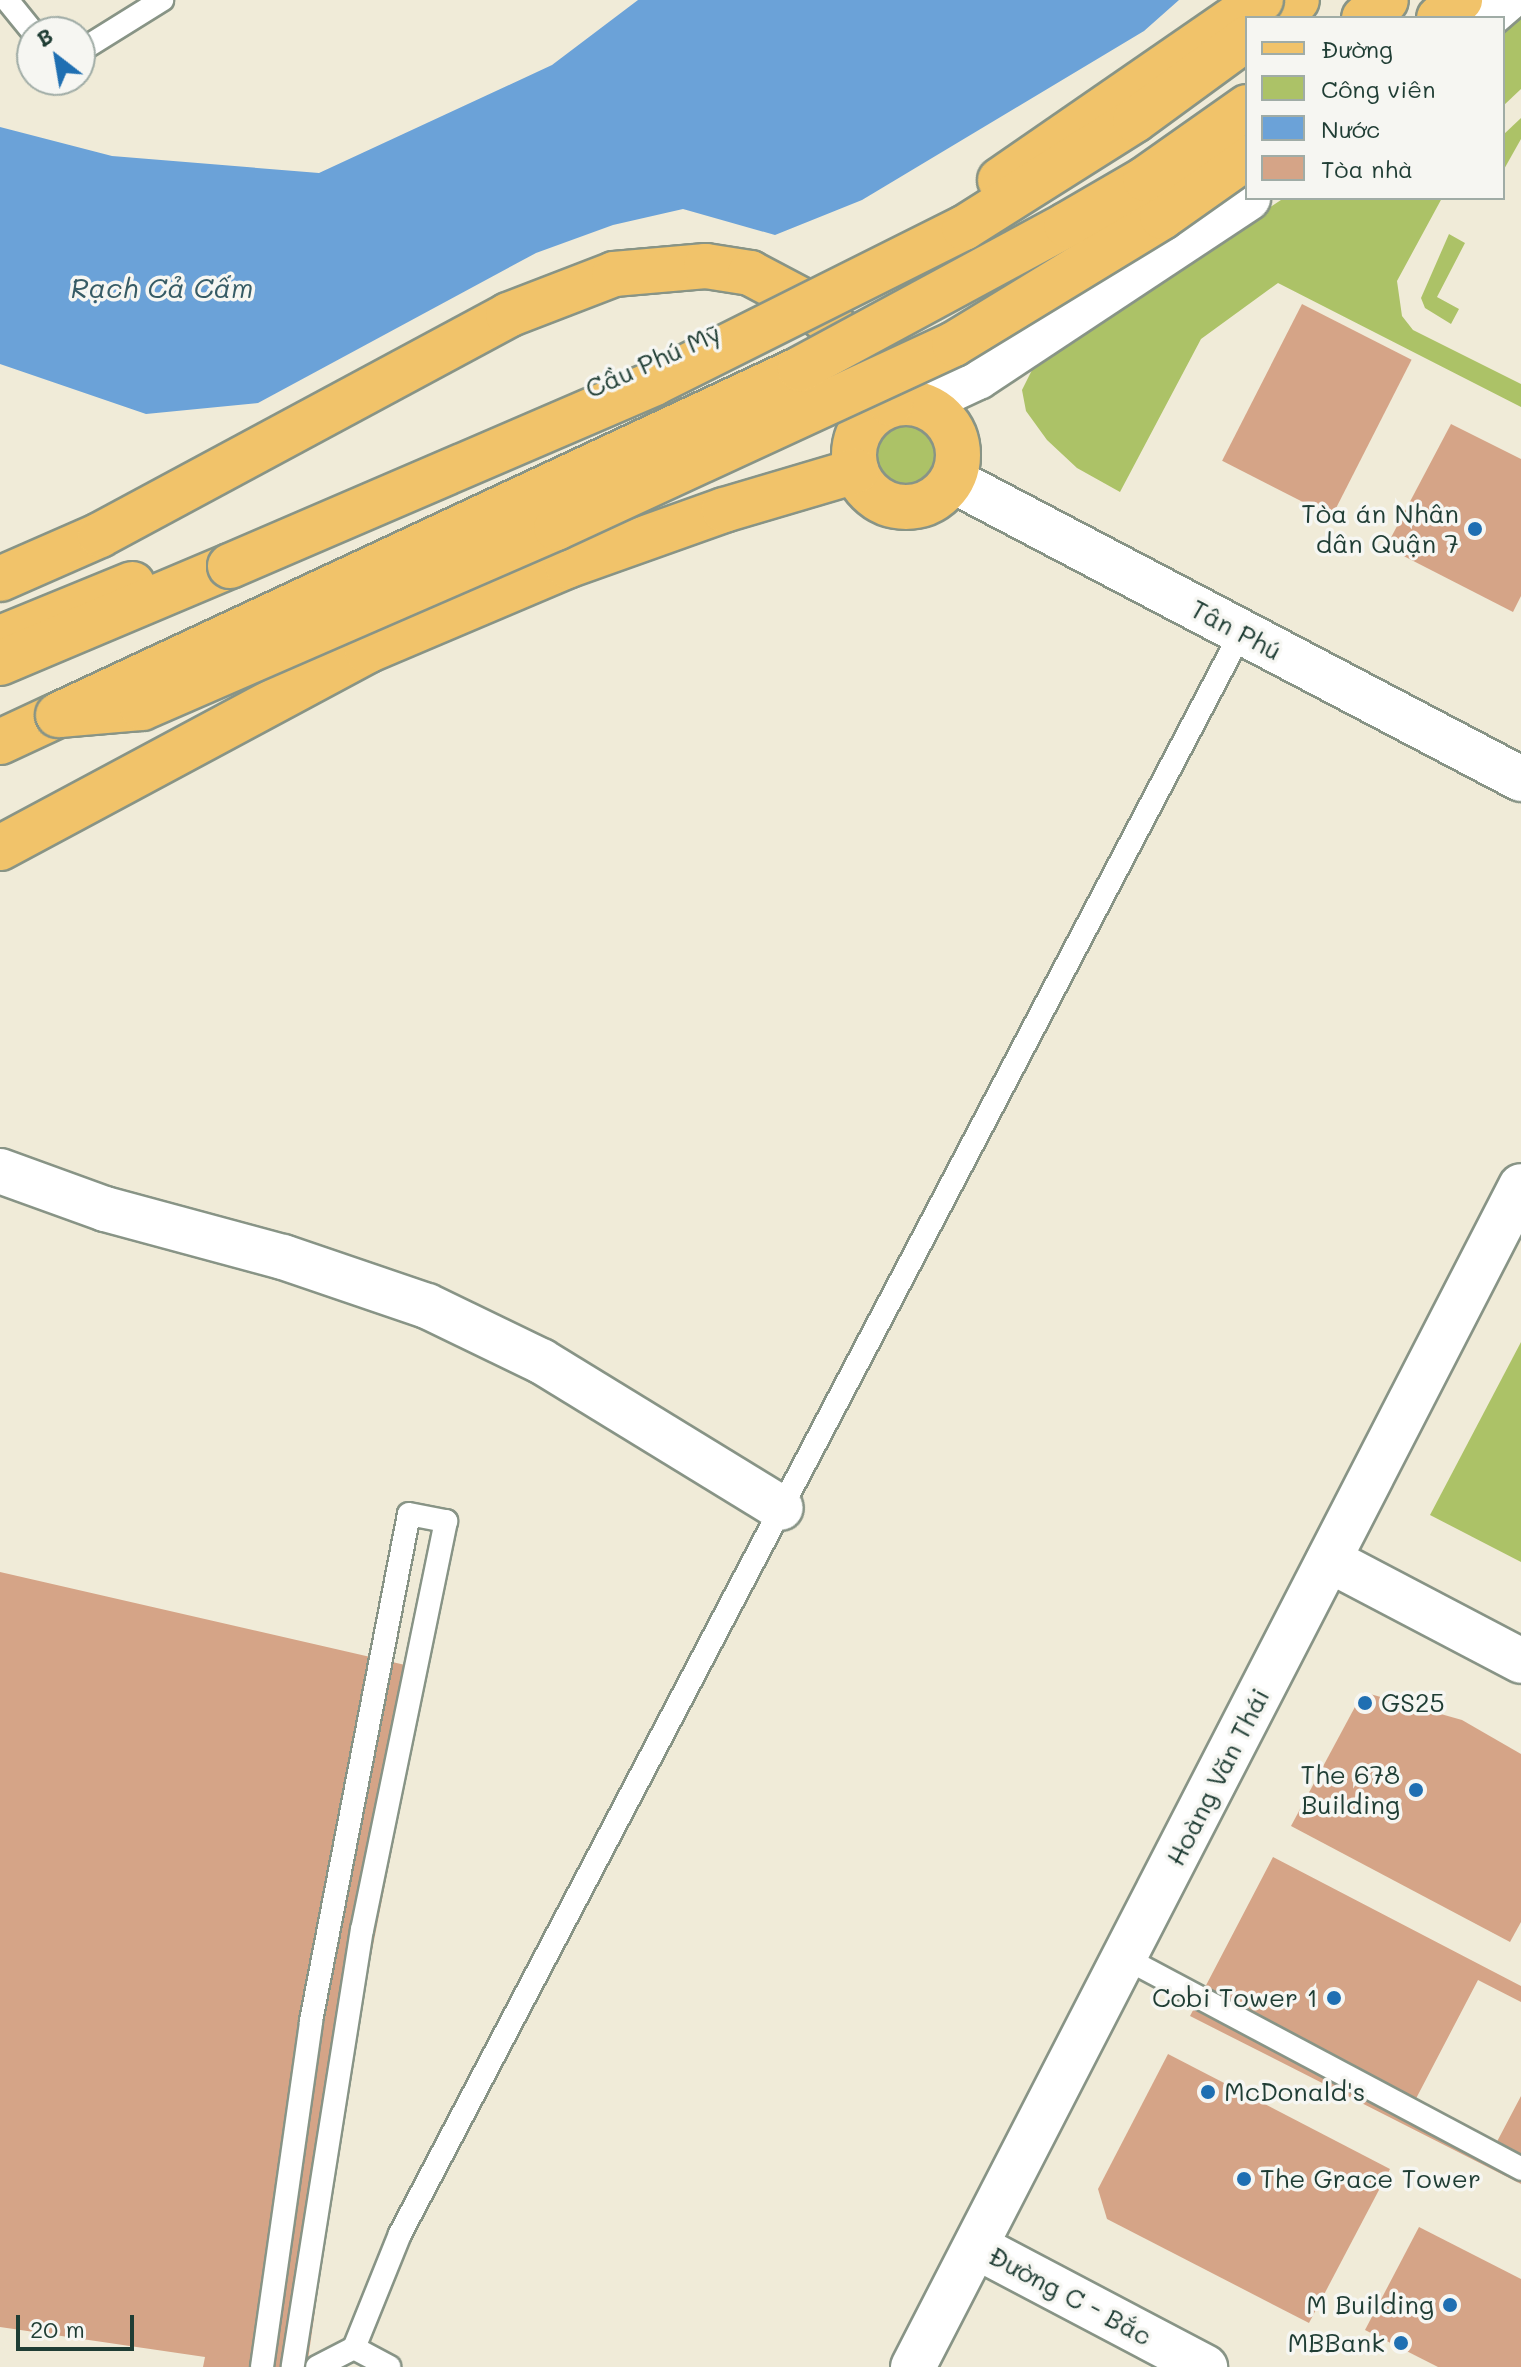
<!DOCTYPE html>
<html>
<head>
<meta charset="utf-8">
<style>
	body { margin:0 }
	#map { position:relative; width:1521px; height:2367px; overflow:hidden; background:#f0ebd8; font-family:Mali,sans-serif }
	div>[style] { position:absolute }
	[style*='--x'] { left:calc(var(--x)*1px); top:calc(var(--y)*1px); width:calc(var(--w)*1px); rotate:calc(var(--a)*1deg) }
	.green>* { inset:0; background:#acc267 }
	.round { border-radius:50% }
	.water>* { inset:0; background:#6ba2d8 }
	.building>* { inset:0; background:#d5a487; transform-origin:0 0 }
	.roads { filter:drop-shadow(2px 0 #889486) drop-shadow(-2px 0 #889486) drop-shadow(0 2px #889486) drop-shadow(0 -2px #889486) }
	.service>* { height:22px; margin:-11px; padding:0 11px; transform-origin:11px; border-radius:11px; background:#fff }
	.minor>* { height:44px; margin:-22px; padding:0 22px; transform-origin:22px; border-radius:22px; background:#fff }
	.tertiary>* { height:44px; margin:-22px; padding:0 22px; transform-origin:22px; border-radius:22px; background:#fff }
	.primary>* { height:44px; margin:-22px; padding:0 22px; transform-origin:22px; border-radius:22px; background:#f1c36a }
	.primary>.ring { margin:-22px; padding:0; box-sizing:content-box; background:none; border:44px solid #f1c36a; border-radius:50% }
	.trunk>* { height:44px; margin:-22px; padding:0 22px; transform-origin:22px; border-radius:22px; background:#f1c36a }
	.bridges { filter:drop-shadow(2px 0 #889486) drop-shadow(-2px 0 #889486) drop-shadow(0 2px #889486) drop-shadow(0 -2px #889486) }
	.primary-bridge>* { height:44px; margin:-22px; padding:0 22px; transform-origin:22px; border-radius:22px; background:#f1c36a }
	.trunk-bridge>* { height:44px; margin:-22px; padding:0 22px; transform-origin:22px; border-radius:22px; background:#f1c36a }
	.dots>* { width:22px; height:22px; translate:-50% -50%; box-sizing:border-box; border:4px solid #f6f6f2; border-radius:50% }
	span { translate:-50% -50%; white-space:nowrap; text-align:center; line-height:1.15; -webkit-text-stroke:7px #f6f6f2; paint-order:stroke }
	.street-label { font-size:26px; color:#1f3d34 }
	.poi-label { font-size:26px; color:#1f3d34 }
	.right { translate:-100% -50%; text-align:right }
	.left { translate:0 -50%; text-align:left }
	.water-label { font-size:28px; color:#365b65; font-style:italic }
	.legend { position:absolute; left:1245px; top:16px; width:260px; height:184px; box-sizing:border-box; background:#f6f6f2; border:2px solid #a0aca6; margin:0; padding:10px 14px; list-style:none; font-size:24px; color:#1f3d34 }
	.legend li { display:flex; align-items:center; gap:16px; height:40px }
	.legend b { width:40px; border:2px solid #a0aca6 }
	.north { position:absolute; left:16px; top:16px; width:80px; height:80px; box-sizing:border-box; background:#f6f6f2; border:2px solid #a0aca6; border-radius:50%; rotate:329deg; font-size:22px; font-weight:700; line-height:32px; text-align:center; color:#1f3d34 }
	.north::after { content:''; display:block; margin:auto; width:28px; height:36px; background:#1f6fb2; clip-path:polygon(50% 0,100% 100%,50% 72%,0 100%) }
	.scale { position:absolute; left:16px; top:2315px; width:118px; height:36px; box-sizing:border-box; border:4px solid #1f3d34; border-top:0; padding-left:10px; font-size:24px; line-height:28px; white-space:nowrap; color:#1f3d34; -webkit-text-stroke:6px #f6f6f2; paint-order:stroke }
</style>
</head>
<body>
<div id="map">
	<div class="green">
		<div style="clip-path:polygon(1521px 5px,1521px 89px,1503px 106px,1503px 21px)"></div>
		<div style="clip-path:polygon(1521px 118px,1521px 139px,1503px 171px,1503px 135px)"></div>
		<div style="clip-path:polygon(1284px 198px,1442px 198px,1397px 281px,1402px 316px,1413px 330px,1521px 384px,1521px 407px,1278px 283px,1201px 339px,1120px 492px,1077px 468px,1047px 440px,1026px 411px,1022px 390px,1032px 370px,1054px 348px)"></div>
		<div style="clip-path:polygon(1449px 234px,1465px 243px,1437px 297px,1459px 309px,1451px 324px,1425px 308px,1421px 298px)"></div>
		<div class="round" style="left:873px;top:425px;width:66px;height:66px"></div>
		<div style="clip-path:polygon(1521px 1342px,1521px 1562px,1430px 1515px)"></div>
	</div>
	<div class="water">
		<div style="clip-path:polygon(638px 0,1179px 0,1144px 31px,862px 200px,775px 235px,683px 209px,613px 225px,536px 253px,258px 403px,146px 414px,0 364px,0 127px,112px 156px,319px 173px,552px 65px)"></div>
	</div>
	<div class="building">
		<div style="left:1302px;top:304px;width:123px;height:176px;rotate:27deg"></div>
		<div style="clip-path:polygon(1451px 424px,1521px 459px,1521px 596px,1513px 612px,1386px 547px)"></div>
		<div style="clip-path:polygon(0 1572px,427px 1670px,350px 2063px,307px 2367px,203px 2367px,205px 2357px,0 2327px)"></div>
		<div style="clip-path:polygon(1363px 1692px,1462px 1720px,1521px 1754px,1521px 1922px,1510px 1942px,1291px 1826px)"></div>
		<div style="clip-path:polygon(1273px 1857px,1521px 1986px,1521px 2002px,1478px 1980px,1409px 2112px,1491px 2153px,1521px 2096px,1521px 2184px,1190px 2016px)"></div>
		<div style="clip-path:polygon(1168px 2054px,1390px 2169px,1309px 2323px,1107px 2219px,1098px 2189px)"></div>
		<div style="clip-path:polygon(1419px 2227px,1521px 2279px,1521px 2367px,1438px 2367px,1365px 2330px)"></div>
	</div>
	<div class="roads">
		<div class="service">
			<div style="--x:7;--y:0;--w:41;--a:50.9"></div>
			<div style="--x:80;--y:51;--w:97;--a:-31.9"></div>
			<div style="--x:1125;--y:1958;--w:449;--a:28"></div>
			<div style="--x:354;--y:2348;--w:40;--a:28"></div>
			<div style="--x:262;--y:2367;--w:349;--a:-81.9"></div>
			<div style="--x:311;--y:2021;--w:516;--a:-79.06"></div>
			<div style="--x:409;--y:1514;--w:38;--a:11"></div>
			<div style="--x:446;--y:1521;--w:417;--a:101.6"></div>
			<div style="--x:362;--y:1929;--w:443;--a:99"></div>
			<div style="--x:317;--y:2367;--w:42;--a:-27.2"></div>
			<div style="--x:354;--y:2348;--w:123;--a:-68"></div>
			<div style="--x:400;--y:2234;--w:1808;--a:-62.29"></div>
		</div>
		<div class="minor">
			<div style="--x:0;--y:1171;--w:112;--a:19.9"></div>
			<div style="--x:105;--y:1209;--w:184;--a:15.1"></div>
			<div style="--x:283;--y:1257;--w:152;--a:18.8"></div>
			<div style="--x:427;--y:1306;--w:127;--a:25.8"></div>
			<div style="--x:541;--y:1361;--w:281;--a:31.5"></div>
			<div style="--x:1329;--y:1560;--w:217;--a:27.7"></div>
			<div style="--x:977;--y:2247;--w:258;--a:27.8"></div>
			<div style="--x:913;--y:2367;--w:1328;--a:-62.76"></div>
		</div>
		<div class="tertiary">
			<div style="--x:1485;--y:18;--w:28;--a:-41"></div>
			<div style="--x:920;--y:404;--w:64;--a:-25"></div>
			<div style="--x:978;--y:377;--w:324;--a:-33.5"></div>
			<div style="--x:952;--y:480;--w:643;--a:27.72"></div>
		</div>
		<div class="primary">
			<div style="--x:1439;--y:18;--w:28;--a:-41"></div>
			<div class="ring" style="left:854px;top:403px;width:60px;height:60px"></div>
			<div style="--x:0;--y:579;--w:109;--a:-23.7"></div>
			<div style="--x:100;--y:535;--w:464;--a:-28.3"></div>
			<div style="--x:508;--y:315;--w:114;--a:-21.1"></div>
			<div style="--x:614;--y:274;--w:92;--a:-5"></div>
			<div style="--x:706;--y:266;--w:45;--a:9"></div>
			<div style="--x:750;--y:273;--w:62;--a:27.8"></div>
			<div style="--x:805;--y:302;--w:65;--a:40.6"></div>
			<div style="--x:854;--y:344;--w:70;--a:58.3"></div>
			<div style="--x:0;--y:638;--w:143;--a:-22.2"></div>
			<div style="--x:0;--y:848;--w:417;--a:-28.2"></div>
			<div style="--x:367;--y:651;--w:217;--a:-23"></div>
			<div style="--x:567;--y:566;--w:167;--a:-19.6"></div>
			<div style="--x:724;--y:510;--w:138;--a:-16.5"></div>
		</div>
		<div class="trunk">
			<div style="--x:1274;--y:18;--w:29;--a:-38"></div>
			<div style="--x:1364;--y:18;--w:28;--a:-39"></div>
			<div style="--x:0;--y:663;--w:250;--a:-22.9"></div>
			<div style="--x:0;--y:742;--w:64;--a:-25"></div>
		</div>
	</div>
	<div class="bridges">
		<div class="primary-bridge">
			<div style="--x:1000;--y:180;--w:317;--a:-34.6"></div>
			<div style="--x:61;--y:715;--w:81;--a:-4.9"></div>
			<div style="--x:142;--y:708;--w:451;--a:-23.5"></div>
			<div style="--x:556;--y:528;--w:438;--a:-24.8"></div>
			<div style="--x:954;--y:344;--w:244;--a:-31.4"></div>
			<div style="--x:1162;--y:217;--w:104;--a:-35.2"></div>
		</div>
		<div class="trunk-bridge">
			<div style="--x:230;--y:566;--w:462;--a:-23.3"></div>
			<div style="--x:654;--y:383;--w:347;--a:-26.6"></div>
			<div style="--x:964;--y:228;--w:202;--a:-32.3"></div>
			<div style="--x:1135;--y:120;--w:139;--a:-36.2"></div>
			<div style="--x:58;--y:715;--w:819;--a:-25"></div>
			<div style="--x:800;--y:369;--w:302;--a:-28.4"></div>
			<div style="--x:1066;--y:225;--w:91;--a:-30.2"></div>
			<div style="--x:1145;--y:179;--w:125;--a:-35.2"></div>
		</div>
	</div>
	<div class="dots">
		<div style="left:1475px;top:529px;background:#1f6fb2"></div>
		<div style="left:1365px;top:1703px;background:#1f6fb2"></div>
		<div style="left:1416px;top:1790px;background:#1f6fb2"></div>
		<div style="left:1334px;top:1998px;background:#1f6fb2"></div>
		<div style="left:1208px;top:2092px;background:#1f6fb2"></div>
		<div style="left:1244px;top:2179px;background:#1f6fb2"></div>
		<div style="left:1450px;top:2305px;background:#1f6fb2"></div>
		<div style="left:1401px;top:2343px;background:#1f6fb2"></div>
	</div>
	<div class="street-label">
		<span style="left:653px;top:361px;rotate:-24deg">Cầu Phú Mỹ</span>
		<span style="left:1236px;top:630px;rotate:28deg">Tân Phú</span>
		<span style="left:1218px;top:1777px;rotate:-63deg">Hoàng Văn Thái</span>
		<span style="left:1070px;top:2296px;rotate:28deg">Đường C - Bắc</span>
	</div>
	<div class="poi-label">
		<span class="right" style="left:1459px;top:529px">Tòa án Nhân<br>dân Quận 7</span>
		<span class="left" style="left:1381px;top:1703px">GS25</span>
		<span class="right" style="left:1400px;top:1790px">The 678<br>Building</span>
		<span class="right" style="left:1318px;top:1998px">Cobi Tower 1</span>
		<span class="left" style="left:1224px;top:2092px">McDonald's</span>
		<span class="left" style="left:1260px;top:2179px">The Grace Tower</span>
		<span class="right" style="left:1434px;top:2305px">M Building</span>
		<span class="right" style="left:1385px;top:2343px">MBBank</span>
	</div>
	<div class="water-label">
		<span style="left:162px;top:287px">Rạch Cả Cấm</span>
	</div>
	<ul class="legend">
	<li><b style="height:10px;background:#f1c36a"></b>Đường</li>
	<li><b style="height:22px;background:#acc267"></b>Công viên</li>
	<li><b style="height:22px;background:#6ba2d8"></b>Nước</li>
	<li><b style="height:22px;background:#d5a487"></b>Tòa nhà</li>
	</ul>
	<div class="north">B</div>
	<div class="scale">20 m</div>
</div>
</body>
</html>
